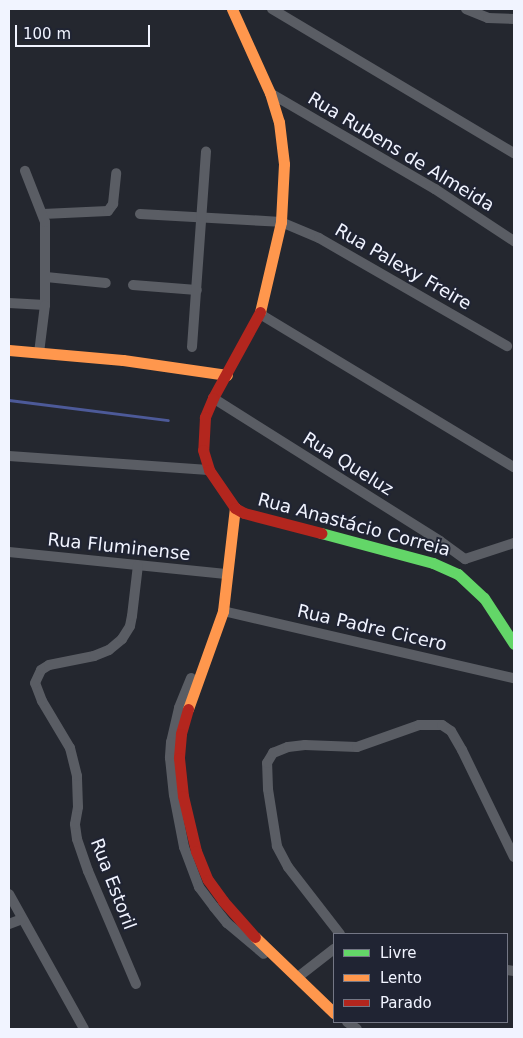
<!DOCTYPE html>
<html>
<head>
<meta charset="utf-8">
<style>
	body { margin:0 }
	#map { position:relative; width:523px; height:1038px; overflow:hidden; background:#24272f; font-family:"DejaVu Sans",sans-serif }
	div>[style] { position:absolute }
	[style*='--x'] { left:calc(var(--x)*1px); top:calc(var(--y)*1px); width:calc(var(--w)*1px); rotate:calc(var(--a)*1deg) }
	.stream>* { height:2.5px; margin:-1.25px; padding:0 1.25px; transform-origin:1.25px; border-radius:1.25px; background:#4d5a99 }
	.street>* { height:10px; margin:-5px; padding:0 5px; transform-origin:5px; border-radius:5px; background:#5a5d64 }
	.fast>* { height:11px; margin:-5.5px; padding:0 5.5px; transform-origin:5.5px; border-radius:5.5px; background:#63d668 }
	.slow>* { height:11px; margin:-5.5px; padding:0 5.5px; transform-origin:5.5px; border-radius:5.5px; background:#ff974d }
	.jam>* { height:11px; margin:-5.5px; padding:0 5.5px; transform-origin:5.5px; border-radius:5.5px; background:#b3261e }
	span { translate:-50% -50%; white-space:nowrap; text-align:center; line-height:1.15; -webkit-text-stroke:4px #202433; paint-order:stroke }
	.street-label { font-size:18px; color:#f1f4ff }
	.frame { position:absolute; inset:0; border:10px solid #f1f4ff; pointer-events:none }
	.legend { position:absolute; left:333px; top:933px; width:175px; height:90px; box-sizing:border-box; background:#202433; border:1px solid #747785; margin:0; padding:6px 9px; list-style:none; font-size:15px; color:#f1f4ff }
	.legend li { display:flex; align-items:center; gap:10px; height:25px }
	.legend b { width:25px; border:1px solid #747785 }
	.scale { position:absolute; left:15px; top:25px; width:135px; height:22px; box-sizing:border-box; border:2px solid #f1f4ff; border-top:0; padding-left:6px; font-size:15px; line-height:18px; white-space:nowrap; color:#f1f4ff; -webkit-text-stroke:4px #202433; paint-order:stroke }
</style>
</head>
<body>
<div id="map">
	<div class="stream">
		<div style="--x:9;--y:400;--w:160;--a:7.2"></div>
	</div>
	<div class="street">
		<div style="--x:272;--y:9;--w:282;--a:30.8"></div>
		<div style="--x:466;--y:9;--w:24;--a:22"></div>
		<div style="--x:488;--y:18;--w:26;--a:2"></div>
		<div style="--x:270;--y:93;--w:191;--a:30.2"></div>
		<div style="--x:435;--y:189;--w:95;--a:33.4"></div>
		<div style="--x:43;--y:214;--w:65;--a:-2.6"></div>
		<div style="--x:108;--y:211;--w:9;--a:-54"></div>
		<div style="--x:113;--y:204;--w:31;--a:-84"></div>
		<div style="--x:140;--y:214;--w:141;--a:3.2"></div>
		<div style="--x:281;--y:222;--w:41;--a:22.8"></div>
		<div style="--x:319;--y:238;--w:217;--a:29.9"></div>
		<div style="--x:46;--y:277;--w:60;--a:5.7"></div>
		<div style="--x:133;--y:285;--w:64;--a:4.5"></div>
		<div style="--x:9;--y:303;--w:36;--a:3"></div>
		<div style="--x:45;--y:305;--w:83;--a:-90"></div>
		<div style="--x:45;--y:222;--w:55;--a:-111.4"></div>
		<div style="--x:260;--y:314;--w:297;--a:31.1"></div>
		<div style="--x:192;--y:347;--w:196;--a:-85.9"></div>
		<div style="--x:39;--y:353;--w:48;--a:-82.9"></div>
		<div style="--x:213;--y:398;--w:268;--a:32.2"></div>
		<div style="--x:440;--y:541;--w:31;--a:36"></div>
		<div style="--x:9;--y:456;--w:200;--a:4"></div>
		<div style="--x:9;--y:552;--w:218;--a:5.8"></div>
		<div style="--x:465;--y:559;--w:52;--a:-18.1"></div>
		<div style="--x:223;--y:611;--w:299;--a:13"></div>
		<div style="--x:191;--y:678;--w:32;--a:112"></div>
		<div style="--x:179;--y:708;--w:35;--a:103"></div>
		<div style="--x:171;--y:742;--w:16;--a:94"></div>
		<div style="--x:170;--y:758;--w:37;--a:84"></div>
		<div style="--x:174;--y:795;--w:53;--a:79.1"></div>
		<div style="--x:184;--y:847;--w:43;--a:69.4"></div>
		<div style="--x:199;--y:887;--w:25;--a:53"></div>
		<div style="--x:214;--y:907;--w:21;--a:51"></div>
		<div style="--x:227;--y:923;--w:48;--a:40"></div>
		<div style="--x:9;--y:894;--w:154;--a:60.9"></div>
		<div style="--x:9;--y:924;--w:14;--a:-21"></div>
		<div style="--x:340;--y:934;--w:85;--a:-127.8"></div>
		<div style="--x:288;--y:867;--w:24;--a:-118"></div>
		<div style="--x:277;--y:846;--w:58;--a:-99"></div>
		<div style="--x:268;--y:789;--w:26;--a:-92"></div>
		<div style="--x:267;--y:763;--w:12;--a:-59"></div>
		<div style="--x:273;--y:753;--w:16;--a:-22"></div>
		<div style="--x:288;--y:747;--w:17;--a:-7"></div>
		<div style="--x:305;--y:745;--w:52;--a:2.2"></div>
		<div style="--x:357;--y:747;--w:66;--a:-19.5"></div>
		<div style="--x:419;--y:725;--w:23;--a:0"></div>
		<div style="--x:442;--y:725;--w:11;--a:34"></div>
		<div style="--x:451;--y:731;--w:22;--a:60"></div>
		<div style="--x:462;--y:750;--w:119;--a:64.1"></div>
		<div style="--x:507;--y:970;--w:7;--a:8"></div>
		<div style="--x:298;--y:977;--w:46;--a:-37.9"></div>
		<div style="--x:136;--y:984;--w:123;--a:-113"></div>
		<div style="--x:88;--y:871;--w:34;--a:-109"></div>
		<div style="--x:77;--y:839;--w:15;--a:-98"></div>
		<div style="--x:75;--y:824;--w:17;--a:-80"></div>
		<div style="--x:78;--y:807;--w:31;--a:-92"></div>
		<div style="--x:77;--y:776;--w:29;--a:-104"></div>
		<div style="--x:70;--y:748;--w:55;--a:-120.8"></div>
		<div style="--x:42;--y:701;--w:19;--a:-111"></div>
		<div style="--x:35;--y:683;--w:14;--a:-65"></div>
		<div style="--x:41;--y:670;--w:9;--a:-32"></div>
		<div style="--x:49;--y:665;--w:46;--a:-11.3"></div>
		<div style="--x:94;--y:656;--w:16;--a:-22"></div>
		<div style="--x:109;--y:650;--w:17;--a:-40"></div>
		<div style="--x:122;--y:639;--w:15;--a:-58"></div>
		<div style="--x:130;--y:626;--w:10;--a:-79"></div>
		<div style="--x:132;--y:616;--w:51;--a:-83.3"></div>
		<div style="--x:347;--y:1022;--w:12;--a:35"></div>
	</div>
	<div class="fast">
		<div style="--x:321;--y:533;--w:116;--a:15"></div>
		<div style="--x:433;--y:563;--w:27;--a:24"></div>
		<div style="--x:458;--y:574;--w:35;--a:43"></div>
		<div style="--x:484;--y:598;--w:55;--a:56.9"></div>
	</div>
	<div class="slow">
		<div style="--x:232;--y:9;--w:92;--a:65.7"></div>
		<div style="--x:270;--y:93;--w:30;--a:73"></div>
		<div style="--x:279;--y:122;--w:42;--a:83.2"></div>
		<div style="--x:284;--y:164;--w:58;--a:93"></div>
		<div style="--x:281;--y:222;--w:92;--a:103.1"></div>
		<div style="--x:9;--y:350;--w:114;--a:5"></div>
		<div style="--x:123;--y:360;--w:105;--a:8.2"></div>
		<div style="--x:188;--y:709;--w:104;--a:-70.3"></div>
		<div style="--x:223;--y:611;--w:104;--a:-83.4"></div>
		<div style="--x:255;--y:937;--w:110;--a:43.9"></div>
	</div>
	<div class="jam">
		<div style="--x:260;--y:312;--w:98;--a:118.7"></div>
		<div style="--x:213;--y:398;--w:21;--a:113"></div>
		<div style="--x:205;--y:417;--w:33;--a:93"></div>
		<div style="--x:203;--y:450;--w:21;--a:73"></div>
		<div style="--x:209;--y:470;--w:46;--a:55.6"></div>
		<div style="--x:235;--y:508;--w:10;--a:29"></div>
		<div style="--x:244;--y:513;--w:80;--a:14.6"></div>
		<div style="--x:188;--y:709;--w:26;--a:106"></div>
		<div style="--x:181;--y:734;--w:24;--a:95"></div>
		<div style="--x:179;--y:758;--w:38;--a:84"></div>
		<div style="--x:183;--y:796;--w:57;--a:76.7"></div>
		<div style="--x:196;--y:851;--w:31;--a:68"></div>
		<div style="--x:208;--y:880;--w:26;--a:54"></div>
		<div style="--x:223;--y:901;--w:48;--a:48.4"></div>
	</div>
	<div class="street-label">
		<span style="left:401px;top:152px;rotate:31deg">Rua Rubens de Almeida</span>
		<span style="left:403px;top:267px;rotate:30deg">Rua Palexy Freire</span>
		<span style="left:348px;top:464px;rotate:32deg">Rua Queluz</span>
		<span style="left:354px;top:525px;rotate:15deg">Rua Anastácio Correia</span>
		<span style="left:119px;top:547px;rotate:6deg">Rua Fluminense</span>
		<span style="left:372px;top:628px;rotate:13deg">Rua Padre Cicero</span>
		<span style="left:113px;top:884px;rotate:69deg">Rua Estoril</span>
	</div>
	<div class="frame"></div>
	<ul class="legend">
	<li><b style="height:6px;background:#63d668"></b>Livre</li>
	<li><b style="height:6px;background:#ff974d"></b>Lento</li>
	<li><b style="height:6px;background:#b3261e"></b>Parado</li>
	</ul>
	<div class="scale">100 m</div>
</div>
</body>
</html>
